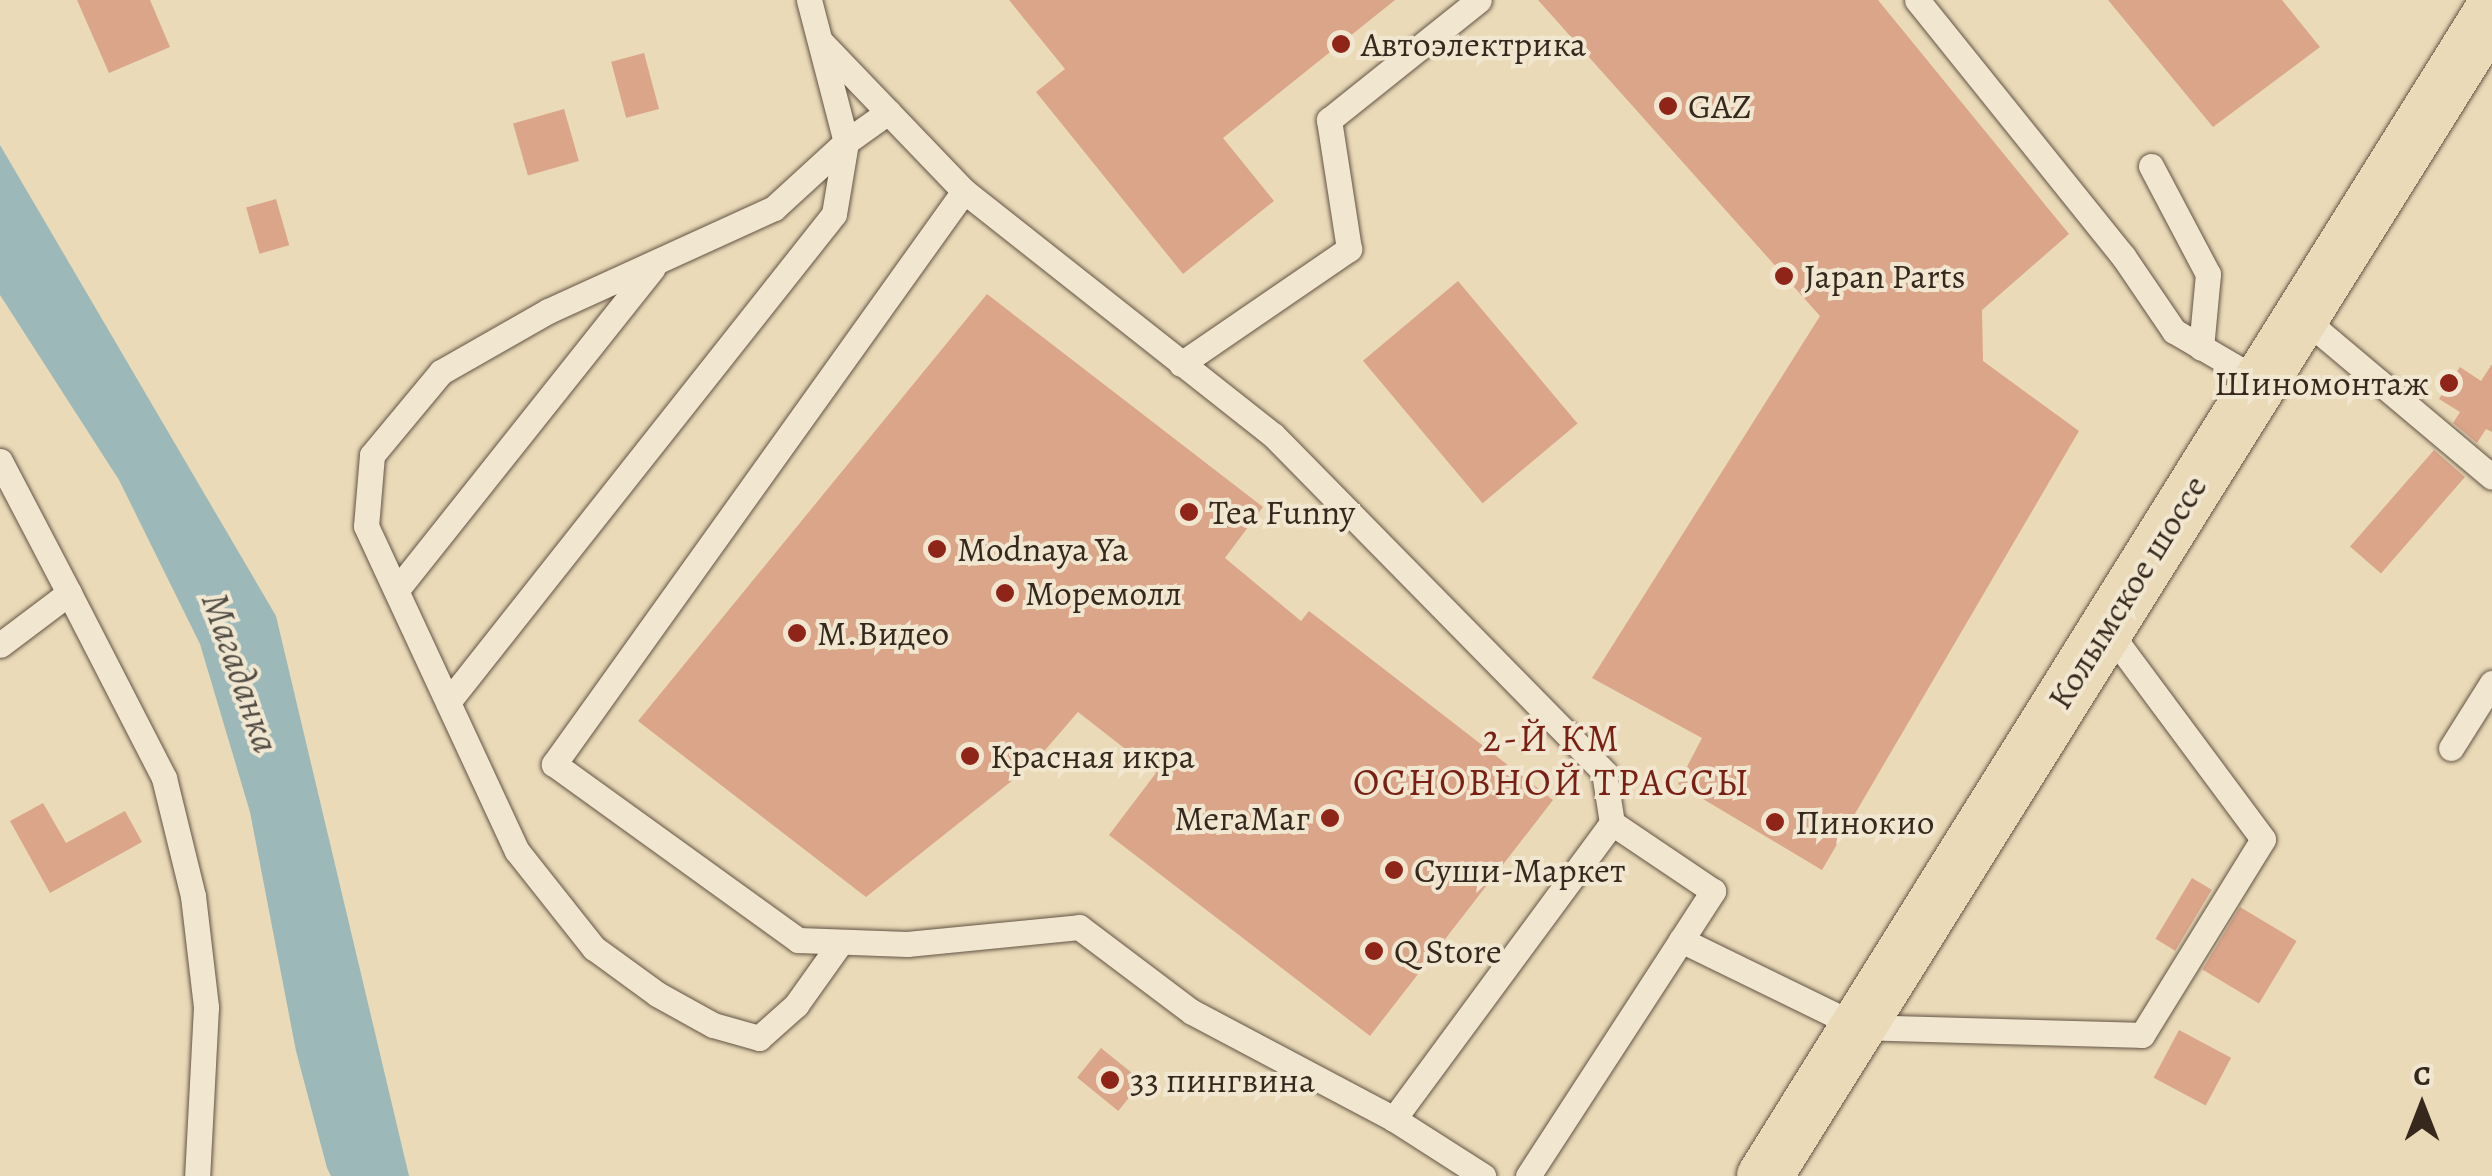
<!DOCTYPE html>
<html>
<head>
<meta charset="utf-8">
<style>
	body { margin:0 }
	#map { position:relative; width:2492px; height:1176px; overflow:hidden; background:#eadab8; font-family:Alegreya,serif }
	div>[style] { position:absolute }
	.water>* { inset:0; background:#9cb8b9 }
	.building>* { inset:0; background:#dba58a; transform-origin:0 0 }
	.roads { filter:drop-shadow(0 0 2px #635444) drop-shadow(0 0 2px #635444) }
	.service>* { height:25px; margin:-12.5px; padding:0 12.5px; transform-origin:12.5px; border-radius:12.5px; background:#f1e7d1 }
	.primary>* { height:55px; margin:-27.5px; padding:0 27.5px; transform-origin:27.5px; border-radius:27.5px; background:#eadab8 }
	.dots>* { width:28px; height:28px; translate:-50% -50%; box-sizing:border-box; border:5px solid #f1e7d1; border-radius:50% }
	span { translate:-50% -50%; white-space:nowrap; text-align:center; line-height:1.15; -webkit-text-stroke:8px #f1e7d1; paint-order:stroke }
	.poi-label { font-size:35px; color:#36281d }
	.left { translate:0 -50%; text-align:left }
	.right { translate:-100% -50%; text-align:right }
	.street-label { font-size:35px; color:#36281d }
	.water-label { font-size:38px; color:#504c44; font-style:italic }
	.neighbourhood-label { font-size:38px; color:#7a1f14; letter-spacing:2.5px }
	.north { position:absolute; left:2372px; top:1056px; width:100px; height:100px; -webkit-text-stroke:8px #f1e7d1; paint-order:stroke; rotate:0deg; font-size:28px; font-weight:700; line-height:40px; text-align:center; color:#36281d }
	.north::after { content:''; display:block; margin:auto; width:35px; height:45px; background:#36281d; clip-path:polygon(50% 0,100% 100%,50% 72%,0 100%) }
</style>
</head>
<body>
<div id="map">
	<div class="water">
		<i style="clip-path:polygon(0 145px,276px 616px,409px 1176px,331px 1176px,327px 1168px,296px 1051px,250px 812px,200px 644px,119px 480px,0 295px)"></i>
	</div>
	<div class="building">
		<i style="clip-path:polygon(77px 0,150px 0,170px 47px,109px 73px)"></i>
		<i style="clip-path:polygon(1009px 0,1395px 0,1223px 138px,1274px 201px,1183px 274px,1036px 92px,1065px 69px)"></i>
		<i style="clip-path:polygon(1538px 0,1878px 0,2069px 234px,1982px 310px,1983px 361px,2079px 431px,1822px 870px,1678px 784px,1702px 738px,1592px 678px,1820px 316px)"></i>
		<i style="clip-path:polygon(2108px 0,2282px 0,2320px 47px,2213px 127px)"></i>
		<i style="left:644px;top:53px;width:58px;height:34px;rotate:75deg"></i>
		<i style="left:564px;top:109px;width:54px;height:53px;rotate:74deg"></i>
		<i style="left:276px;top:199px;width:48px;height:31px;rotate:74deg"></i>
		<i style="left:1458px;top:281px;width:186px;height:124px;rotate:50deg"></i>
		<i style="clip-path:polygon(987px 294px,1263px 507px,1225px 558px,1301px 621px,1309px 611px,1553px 800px,1370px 1036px,1109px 835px,1156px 773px,1078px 712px,1033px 764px,866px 897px,638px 721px)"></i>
		<i style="clip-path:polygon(2492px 364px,2492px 432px,2486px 429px,2477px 443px,2453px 423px,2460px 412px,2439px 399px,2460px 367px,2481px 381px)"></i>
		<i style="left:2434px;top:450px;width:41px;height:128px;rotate:41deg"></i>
		<i style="clip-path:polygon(43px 803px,66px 843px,125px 811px,142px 842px,50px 893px,10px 821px)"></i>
		<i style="left:2192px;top:878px;width:23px;height:71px;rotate:31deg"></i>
		<i style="left:2240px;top:907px;width:66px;height:73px;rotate:31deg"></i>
		<i style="left:2179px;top:1030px;width:59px;height:54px;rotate:28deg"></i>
		<i style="left:1101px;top:1048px;width:53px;height:38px;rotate:39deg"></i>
	</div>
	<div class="roads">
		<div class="service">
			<i style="left:809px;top:0;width:147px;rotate:75.4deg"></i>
			<i style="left:846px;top:142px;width:98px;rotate:137.5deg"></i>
			<i style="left:774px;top:208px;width:248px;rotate:155.5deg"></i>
			<i style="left:548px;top:311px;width:123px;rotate:150.3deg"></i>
			<i style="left:441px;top:372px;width:108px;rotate:129.7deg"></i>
			<i style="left:372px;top:455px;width:71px;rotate:94.8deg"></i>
			<i style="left:366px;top:526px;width:358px;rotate:65.1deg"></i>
			<i style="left:517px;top:851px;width:124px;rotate:51.6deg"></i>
			<i style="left:594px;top:948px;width:78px;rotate:36.1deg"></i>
			<i style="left:657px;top:994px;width:64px;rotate:29deg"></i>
			<i style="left:713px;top:1025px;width:48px;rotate:15.8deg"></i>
			<i style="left:759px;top:1038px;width:50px;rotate:-41.7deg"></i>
			<i style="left:796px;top:1005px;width:77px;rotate:-54.5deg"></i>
			<i style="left:1917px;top:0;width:329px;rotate:51.2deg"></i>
			<i style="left:2123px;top:256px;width:91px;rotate:55.8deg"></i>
			<i style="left:2174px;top:331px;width:97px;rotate:30.3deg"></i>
			<i style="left:821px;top:42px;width:207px;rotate:46.2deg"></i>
			<i style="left:964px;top:191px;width:394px;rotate:38.3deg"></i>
			<i style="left:1273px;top:435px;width:472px;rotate:45.5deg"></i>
			<i style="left:1604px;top:772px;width:52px;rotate:81.1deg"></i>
			<i style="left:1612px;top:823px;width:368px;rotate:126.4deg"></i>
			<i style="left:1394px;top:1119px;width:106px;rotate:32.6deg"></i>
			<i style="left:2151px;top:166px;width:122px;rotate:62.2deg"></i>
			<i style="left:2208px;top:274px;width:74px;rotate:95.4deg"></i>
			<i style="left:964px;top:191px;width:705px;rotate:125.58deg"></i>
			<i style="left:554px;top:764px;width:301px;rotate:35.8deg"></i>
			<i style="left:798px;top:940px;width:109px;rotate:2.1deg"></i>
			<i style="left:907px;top:944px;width:173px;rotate:-5.6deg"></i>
			<i style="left:1079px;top:927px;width:141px;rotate:37deg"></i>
			<i style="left:1192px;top:1012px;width:229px;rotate:27.9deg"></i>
			<i style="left:2302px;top:317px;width:248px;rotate:40.1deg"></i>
			<i style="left:1181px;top:364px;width:204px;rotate:-34.4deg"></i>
			<i style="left:1349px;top:249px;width:131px;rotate:-98.8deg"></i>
			<i style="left:1329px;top:120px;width:192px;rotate:-38.7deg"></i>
			<i style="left:0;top:461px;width:149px;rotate:62.4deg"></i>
			<i style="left:69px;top:593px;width:86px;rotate:143deg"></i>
			<i style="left:399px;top:587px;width:408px;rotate:-51.5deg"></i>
			<i style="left:69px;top:593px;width:208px;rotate:62.8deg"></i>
			<i style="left:164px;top:778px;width:122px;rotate:76.2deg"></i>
			<i style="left:193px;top:896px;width:112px;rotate:83.3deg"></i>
			<i style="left:206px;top:1007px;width:169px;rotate:93deg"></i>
			<i style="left:448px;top:702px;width:622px;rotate:-51.66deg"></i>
			<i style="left:834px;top:214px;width:73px;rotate:-80.5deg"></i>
			<i style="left:846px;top:142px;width:52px;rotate:-35.5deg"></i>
			<i style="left:2451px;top:748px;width:77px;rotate:-57.8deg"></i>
			<i style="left:1681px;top:940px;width:198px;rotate:26deg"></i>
			<i style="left:1859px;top:1027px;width:283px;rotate:1.6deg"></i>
			<i style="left:2142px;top:1035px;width:230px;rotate:-58.3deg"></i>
			<i style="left:2263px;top:839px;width:265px;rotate:-126.6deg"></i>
			<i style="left:1528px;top:1176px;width:340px;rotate:-57deg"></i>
			<i style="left:1713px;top:891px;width:122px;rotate:-146deg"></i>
		</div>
		<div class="primary">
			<i style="left:1764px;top:1176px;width:1375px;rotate:-58.02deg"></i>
		</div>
	</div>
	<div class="dots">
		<i style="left:1341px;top:44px;background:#8f2418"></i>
		<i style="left:1668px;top:106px;background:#8f2418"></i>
		<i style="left:1784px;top:276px;background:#8f2418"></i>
		<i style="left:2449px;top:383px;background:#8f2418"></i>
		<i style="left:1189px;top:512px;background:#8f2418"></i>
		<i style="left:937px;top:549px;background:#8f2418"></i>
		<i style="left:1005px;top:593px;background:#8f2418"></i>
		<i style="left:797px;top:633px;background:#8f2418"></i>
		<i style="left:970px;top:756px;background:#8f2418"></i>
		<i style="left:1330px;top:818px;background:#8f2418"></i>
		<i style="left:1775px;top:822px;background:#8f2418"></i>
		<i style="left:1394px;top:870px;background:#8f2418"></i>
		<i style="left:1374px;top:951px;background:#8f2418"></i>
		<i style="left:1110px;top:1080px;background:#8f2418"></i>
	</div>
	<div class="poi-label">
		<span class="left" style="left:1361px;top:44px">Автоэлектрика</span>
		<span class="left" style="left:1688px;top:106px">GAZ</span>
		<span class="left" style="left:1804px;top:276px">Japan Parts</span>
		<span class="right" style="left:2429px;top:383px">Шиномонтаж</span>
		<span class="left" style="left:1209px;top:512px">Tea Funny</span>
		<span class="left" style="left:957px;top:549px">Modnaya Ya</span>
		<span class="left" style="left:1025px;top:593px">Моремолл</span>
		<span class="left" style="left:817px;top:633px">М.Видео</span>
		<span class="left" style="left:990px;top:756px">Красная икра</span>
		<span class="right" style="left:1310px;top:818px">МегаМаг</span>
		<span class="left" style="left:1795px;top:822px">Пинокио</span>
		<span class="left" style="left:1414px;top:870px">Суши-Маркет</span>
		<span class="left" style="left:1394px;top:951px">Q Store</span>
		<span class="left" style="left:1130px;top:1080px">33 пингвина</span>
	</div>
	<div class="street-label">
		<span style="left:2127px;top:592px;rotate:-58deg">Колымское шоссе</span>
	</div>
	<div class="water-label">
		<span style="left:240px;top:673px;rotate:71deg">Магаданка</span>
	</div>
	<div class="neighbourhood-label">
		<span style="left:1552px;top:761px">2-Й КМ<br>ОСНОВНОЙ ТРАССЫ</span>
	</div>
	<div class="north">С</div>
</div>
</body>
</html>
